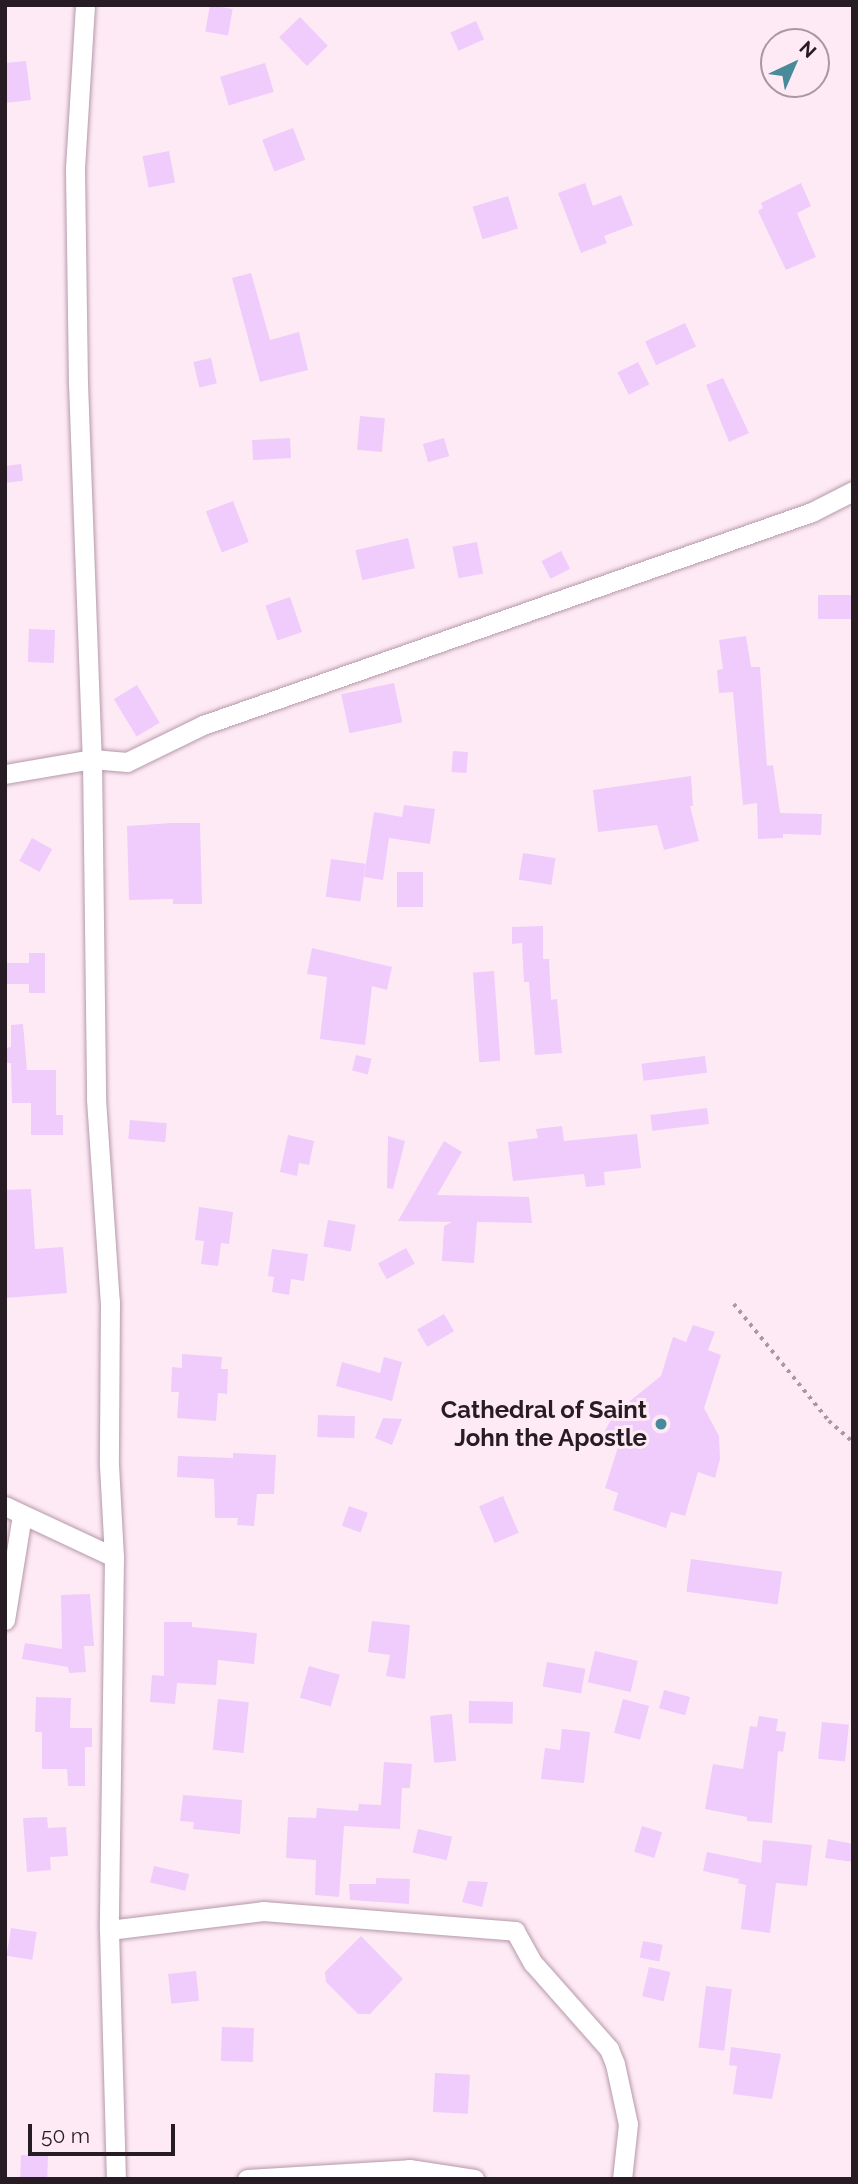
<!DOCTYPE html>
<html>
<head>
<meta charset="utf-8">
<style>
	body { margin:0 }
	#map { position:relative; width:858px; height:2184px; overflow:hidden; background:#feeaf5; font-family:Raleway,sans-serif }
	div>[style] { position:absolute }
	.building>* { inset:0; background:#efccfb; transform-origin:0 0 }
	.path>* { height:3.5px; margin-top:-1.75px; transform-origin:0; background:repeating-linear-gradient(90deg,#a898a1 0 3.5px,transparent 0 8.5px) }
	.roads { filter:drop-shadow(0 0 2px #b699aa) drop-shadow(0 0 2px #b699aa) }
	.minor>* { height:19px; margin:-9.5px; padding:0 9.5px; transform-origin:9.5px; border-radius:9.5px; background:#fff }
	.dots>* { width:19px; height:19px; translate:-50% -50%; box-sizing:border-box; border:4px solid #feeaf5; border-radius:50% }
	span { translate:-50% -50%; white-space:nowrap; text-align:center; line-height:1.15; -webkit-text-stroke:6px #feeaf5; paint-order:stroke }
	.poi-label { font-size:24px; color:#271c23; font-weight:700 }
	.right { translate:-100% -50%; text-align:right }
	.frame { position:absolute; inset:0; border:7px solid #271c23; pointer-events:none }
	.north { position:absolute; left:760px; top:28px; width:70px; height:70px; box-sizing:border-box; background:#feeaf5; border:2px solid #a898a1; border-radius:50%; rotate:44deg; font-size:19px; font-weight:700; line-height:28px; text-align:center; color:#271c23 }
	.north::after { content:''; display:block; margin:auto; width:24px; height:32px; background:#478a9a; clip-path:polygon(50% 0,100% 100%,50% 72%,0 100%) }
	.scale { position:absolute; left:28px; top:2124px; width:147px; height:32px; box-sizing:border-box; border:4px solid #271c23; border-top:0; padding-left:9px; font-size:21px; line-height:24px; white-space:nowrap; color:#271c23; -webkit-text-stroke:5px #feeaf5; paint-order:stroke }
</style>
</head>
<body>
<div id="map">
	<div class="building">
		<i style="left:210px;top:5px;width:23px;height:27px;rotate:10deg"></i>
		<i style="left:300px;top:17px;width:40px;height:29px;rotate:46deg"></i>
		<i style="left:476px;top:21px;width:20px;height:28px;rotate:66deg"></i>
		<i style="clip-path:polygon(26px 61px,31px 100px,5px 103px,5px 63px)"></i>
		<i style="left:265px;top:63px;width:30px;height:47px;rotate:73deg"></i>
		<i style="left:293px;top:128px;width:34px;height:33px;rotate:69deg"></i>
		<i style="left:169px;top:151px;width:32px;height:27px;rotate:79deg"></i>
		<i style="clip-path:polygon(585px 183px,593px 206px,621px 195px,633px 225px,604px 236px,607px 243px,581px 253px,558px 193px)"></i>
		<i style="clip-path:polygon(801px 183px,811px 206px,797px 213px,816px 257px,786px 270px,758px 211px,763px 208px,761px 203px)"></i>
		<i style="left:508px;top:196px;width:34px;height:37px;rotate:73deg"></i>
		<i style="clip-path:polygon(251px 273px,270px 340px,299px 332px,308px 370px,260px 382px,232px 278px)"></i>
		<i style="left:685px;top:323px;width:26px;height:44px;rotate:65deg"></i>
		<i style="left:211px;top:358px;width:26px;height:18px;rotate:77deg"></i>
		<i style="left:638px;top:362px;width:25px;height:23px;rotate:63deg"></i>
		<i style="clip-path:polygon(723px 378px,749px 433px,729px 442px,706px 385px)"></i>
		<i style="left:360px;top:416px;width:25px;height:34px;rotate:5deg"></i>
		<i style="left:290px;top:438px;width:20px;height:38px;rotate:87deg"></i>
		<i style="left:444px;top:438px;width:19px;height:22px;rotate:74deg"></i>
		<i style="left:21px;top:464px;width:17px;height:16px;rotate:83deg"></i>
		<i style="left:233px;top:501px;width:44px;height:29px;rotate:69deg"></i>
		<i style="left:408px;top:538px;width:31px;height:54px;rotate:77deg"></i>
		<i style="left:477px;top:542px;width:32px;height:25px;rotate:79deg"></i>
		<i style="left:561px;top:551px;width:20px;height:22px;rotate:63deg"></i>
		<i style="left:853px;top:595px;width:24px;height:35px;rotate:90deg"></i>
		<i style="left:290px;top:597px;width:37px;height:26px;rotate:71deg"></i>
		<i style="left:29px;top:629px;width:26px;height:33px;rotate:2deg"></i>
		<i style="clip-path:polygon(746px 636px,751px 667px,760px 667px,767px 766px,773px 765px,780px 813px,822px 814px,821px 835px,783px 834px,783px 838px,758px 839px,757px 803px,743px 805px,733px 692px,719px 693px,717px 670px,723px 669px,719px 640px)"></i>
		<i style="left:394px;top:683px;width:40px;height:54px;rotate:78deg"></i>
		<i style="left:137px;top:685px;width:44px;height:27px;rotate:59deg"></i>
		<i style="left:453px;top:751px;width:15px;height:21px;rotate:4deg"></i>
		<i style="clip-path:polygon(691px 776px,693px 806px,690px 806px,699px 841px,664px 850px,657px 825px,598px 832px,593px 790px)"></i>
		<i style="clip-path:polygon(404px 805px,435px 809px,430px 844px,389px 838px,383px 880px,364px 877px,374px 812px,402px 817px)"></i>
		<i style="clip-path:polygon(172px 823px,200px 823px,202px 904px,173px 904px,173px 899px,129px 900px,127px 826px)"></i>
		<i style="left:32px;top:838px;width:23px;height:26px;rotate:29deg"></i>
		<i style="left:523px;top:853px;width:33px;height:27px;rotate:9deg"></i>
		<i style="left:331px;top:859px;width:35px;height:38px;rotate:8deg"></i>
		<i style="left:397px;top:872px;width:26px;height:35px"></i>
		<i style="clip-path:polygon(543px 926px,543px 959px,549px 959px,551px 1000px,557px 999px,562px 1053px,535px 1055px,529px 982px,524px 982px,522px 943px,512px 944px,512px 927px)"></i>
		<i style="clip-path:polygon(312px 948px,392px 967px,387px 990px,372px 986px,365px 1045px,320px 1039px,327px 977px,307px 974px)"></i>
		<i style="clip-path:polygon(29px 953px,45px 953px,45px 993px,29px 993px,29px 984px,5px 984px,5px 963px,29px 963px)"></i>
		<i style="left:494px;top:971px;width:90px;height:21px;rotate:86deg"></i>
		<i style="clip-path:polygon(23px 1024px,27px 1070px,56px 1070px,56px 1115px,63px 1115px,63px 1135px,31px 1135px,31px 1103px,12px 1103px,11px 1063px,5px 1063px,5px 1048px,11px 1047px,11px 1025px)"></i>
		<i style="left:356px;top:1055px;width:16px;height:16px;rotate:14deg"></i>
		<i style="left:705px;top:1056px;width:17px;height:64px;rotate:83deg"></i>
		<i style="left:707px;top:1108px;width:16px;height:57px;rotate:83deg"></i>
		<i style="left:130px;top:1120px;width:37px;height:19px;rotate:5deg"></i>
		<i style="clip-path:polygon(562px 1126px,564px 1141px,637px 1134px,641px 1168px,604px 1172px,605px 1185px,586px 1187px,584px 1174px,513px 1181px,508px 1142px,538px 1138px,536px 1129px)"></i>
		<i style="clip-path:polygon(288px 1135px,314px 1141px,309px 1165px,299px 1163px,297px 1176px,280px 1172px)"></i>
		<i style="clip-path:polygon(388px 1136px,405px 1141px,393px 1189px,387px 1188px)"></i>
		<i style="clip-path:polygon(444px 1141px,462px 1152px,437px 1195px,529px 1197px,532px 1223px,477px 1222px,474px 1263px,442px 1261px,444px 1226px,452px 1222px,398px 1221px)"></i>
		<i style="clip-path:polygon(31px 1189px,35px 1249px,63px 1247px,67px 1293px,5px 1298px,5px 1190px)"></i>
		<i style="clip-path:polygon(199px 1207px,233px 1212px,229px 1244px,221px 1243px,218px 1266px,201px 1264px,204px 1241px,195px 1240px)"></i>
		<i style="left:328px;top:1220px;width:28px;height:27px;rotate:10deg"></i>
		<i style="left:406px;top:1248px;width:18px;height:32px;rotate:61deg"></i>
		<i style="clip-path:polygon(272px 1249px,308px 1254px,304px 1281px,291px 1279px,289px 1295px,272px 1292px,274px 1277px,268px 1276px)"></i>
		<i style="left:444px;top:1314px;width:20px;height:31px;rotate:60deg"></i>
		<i style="clip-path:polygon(693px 1325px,715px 1332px,708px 1350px,721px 1355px,704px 1408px,719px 1436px,720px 1459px,715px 1478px,698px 1472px,685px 1516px,671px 1512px,666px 1528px,613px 1510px,618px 1493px,605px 1488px,620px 1441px,603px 1434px,615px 1413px,661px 1376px,673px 1337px,686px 1342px)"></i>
		<i style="clip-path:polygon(182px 1354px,222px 1357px,221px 1369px,228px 1369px,227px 1394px,218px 1393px,216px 1421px,177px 1418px,179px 1392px,171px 1392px,172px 1367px,182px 1368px)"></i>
		<i style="clip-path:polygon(384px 1357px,402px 1362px,392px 1401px,336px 1386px,342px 1362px,380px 1373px)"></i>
		<i style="left:318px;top:1415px;width:37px;height:22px;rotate:2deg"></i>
		<i style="clip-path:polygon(383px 1418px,402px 1419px,392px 1445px,375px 1438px)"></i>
		<i style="clip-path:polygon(233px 1453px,276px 1455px,274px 1494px,257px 1494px,254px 1526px,237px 1525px,238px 1518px,215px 1518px,214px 1479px,177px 1477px,178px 1456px,233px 1458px)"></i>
		<i style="left:503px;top:1496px;width:40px;height:26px;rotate:67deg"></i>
		<i style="left:349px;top:1506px;width:20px;height:21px;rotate:20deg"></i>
		<i style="left:691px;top:1559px;width:92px;height:33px;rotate:8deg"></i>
		<i style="clip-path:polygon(90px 1594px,94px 1646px,84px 1646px,86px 1672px,69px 1673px,68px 1667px,22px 1659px,25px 1643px,62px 1649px,61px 1595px)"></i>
		<i style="clip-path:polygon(372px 1621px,410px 1625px,405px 1679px,386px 1676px,390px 1655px,368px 1652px)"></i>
		<i style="clip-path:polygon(164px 1622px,192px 1622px,192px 1627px,257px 1633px,254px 1664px,218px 1660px,216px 1685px,177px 1683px,175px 1704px,150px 1702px,152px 1675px,164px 1676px)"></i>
		<i style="left:595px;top:1651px;width:44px;height:32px;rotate:13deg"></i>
		<i style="left:547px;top:1662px;width:39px;height:25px;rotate:10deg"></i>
		<i style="left:309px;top:1666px;width:32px;height:33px;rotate:16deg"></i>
		<i style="left:664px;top:1690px;width:27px;height:19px;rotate:15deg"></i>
		<i style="clip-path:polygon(36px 1697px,71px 1698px,70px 1728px,92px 1728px,92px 1747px,85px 1747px,85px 1786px,68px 1786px,67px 1769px,42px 1769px,42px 1732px,35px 1732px)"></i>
		<i style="left:218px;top:1699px;width:31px;height:51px;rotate:6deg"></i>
		<i style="left:623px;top:1699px;width:27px;height:35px;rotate:15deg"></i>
		<i style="left:469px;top:1701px;width:44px;height:22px;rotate:1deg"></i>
		<i style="left:452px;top:1714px;width:47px;height:22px;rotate:85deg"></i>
		<i style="clip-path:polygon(759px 1716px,778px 1719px,776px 1731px,786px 1732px,783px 1752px,778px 1751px,772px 1823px,747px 1821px,747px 1817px,705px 1809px,713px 1764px,743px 1769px,750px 1726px,757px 1727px)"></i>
		<i style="left:822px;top:1722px;width:27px;height:37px;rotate:6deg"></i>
		<i style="clip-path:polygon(562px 1729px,590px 1732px,584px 1783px,541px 1779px,545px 1748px,560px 1750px)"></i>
		<i style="clip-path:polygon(384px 1762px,412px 1764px,410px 1788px,402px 1788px,400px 1829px,344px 1826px,339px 1897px,315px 1895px,316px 1860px,286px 1858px,288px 1817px,316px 1818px,317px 1808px,358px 1811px,359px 1804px,381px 1805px)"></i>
		<i style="clip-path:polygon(183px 1795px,242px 1800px,240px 1834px,193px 1829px,194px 1822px,180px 1821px)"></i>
		<i style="clip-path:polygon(47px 1817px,48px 1828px,66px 1827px,68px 1856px,50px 1857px,51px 1870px,27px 1872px,23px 1818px)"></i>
		<i style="left:642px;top:1826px;width:21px;height:27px;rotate:17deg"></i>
		<i style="left:418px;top:1829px;width:35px;height:24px;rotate:13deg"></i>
		<i style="clip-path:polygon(828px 1839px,853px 1844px,853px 1862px,825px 1858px)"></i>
		<i style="clip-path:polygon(763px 1840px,812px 1845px,807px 1886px,776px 1883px,770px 1933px,741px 1929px,746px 1885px,738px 1883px,739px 1879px,703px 1871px,707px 1852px,761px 1863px)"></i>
		<i style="left:154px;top:1866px;width:36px;height:17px;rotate:13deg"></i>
		<i style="clip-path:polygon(376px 1878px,410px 1879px,409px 1904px,350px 1900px,349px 1884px,376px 1884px)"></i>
		<i style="clip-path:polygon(468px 1881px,488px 1882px,482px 1907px,462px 1902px)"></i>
		<i style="left:11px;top:1928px;width:26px;height:28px;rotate:9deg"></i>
		<i style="clip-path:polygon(361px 1936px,403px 1979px,370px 2014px,358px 2014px,326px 1982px,325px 1972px)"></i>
		<i style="left:643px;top:1941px;width:20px;height:17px;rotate:11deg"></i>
		<i style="left:649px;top:1967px;width:22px;height:30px;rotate:13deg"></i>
		<i style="left:196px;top:1971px;width:30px;height:28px;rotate:84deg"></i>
		<i style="left:706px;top:1986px;width:26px;height:62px;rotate:7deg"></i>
		<i style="left:222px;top:2027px;width:32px;height:34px;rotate:2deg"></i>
		<i style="clip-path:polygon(731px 2047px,781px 2054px,772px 2099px,733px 2094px,737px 2066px,729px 2065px)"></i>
		<i style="left:435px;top:2073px;width:35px;height:39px;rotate:3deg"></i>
		<i style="left:21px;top:2155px;width:27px;height:24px;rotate:2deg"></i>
	</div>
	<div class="path">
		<i style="left:734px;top:1304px;width:151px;rotate:50.9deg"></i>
		<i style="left:829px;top:1421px;width:32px;rotate:41deg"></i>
	</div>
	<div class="roads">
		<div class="minor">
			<i style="left:85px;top:5px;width:165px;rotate:93.5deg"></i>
			<i style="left:75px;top:170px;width:213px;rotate:89.2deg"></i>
			<i style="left:78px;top:383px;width:376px;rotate:87.9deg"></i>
			<i style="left:92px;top:759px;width:340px;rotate:89.3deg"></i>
			<i style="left:96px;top:1099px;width:203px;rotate:86.1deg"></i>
			<i style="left:110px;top:1302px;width:163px;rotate:90.4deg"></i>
			<i style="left:109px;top:1465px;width:92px;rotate:86.9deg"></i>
			<i style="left:114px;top:1557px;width:373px;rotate:90.8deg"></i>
			<i style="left:109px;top:1930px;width:249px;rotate:88.4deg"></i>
			<i style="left:5px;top:774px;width:88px;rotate:-9.8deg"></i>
			<i style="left:92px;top:759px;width:35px;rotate:5deg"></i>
			<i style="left:127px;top:762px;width:85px;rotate:-26deg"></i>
			<i style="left:203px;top:725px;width:645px;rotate:-19.28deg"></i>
			<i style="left:812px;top:512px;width:46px;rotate:-27.1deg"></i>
			<i style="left:5px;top:1506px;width:120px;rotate:25.1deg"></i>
			<i style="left:5px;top:1620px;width:106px;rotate:-80.8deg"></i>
			<i style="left:109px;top:1930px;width:155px;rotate:-7deg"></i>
			<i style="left:263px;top:1911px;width:253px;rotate:4.5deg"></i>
			<i style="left:515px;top:1931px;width:37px;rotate:61deg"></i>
			<i style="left:533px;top:1963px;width:115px;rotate:48.5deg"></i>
			<i style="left:609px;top:2049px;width:16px;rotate:68deg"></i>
			<i style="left:615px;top:2064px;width:61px;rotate:77.8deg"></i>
			<i style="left:628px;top:2124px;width:55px;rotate:96.2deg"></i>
			<i style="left:247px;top:2179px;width:162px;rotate:-3.5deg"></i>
			<i style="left:409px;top:2169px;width:66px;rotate:8.7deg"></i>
		</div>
	</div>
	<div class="dots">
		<i style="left:661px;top:1424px;background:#478a9a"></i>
	</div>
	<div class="poi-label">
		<span class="right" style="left:647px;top:1424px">Cathedral of Saint<br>John the Apostle</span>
	</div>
	<div class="frame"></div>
	<div class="north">N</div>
	<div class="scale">50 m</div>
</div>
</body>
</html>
